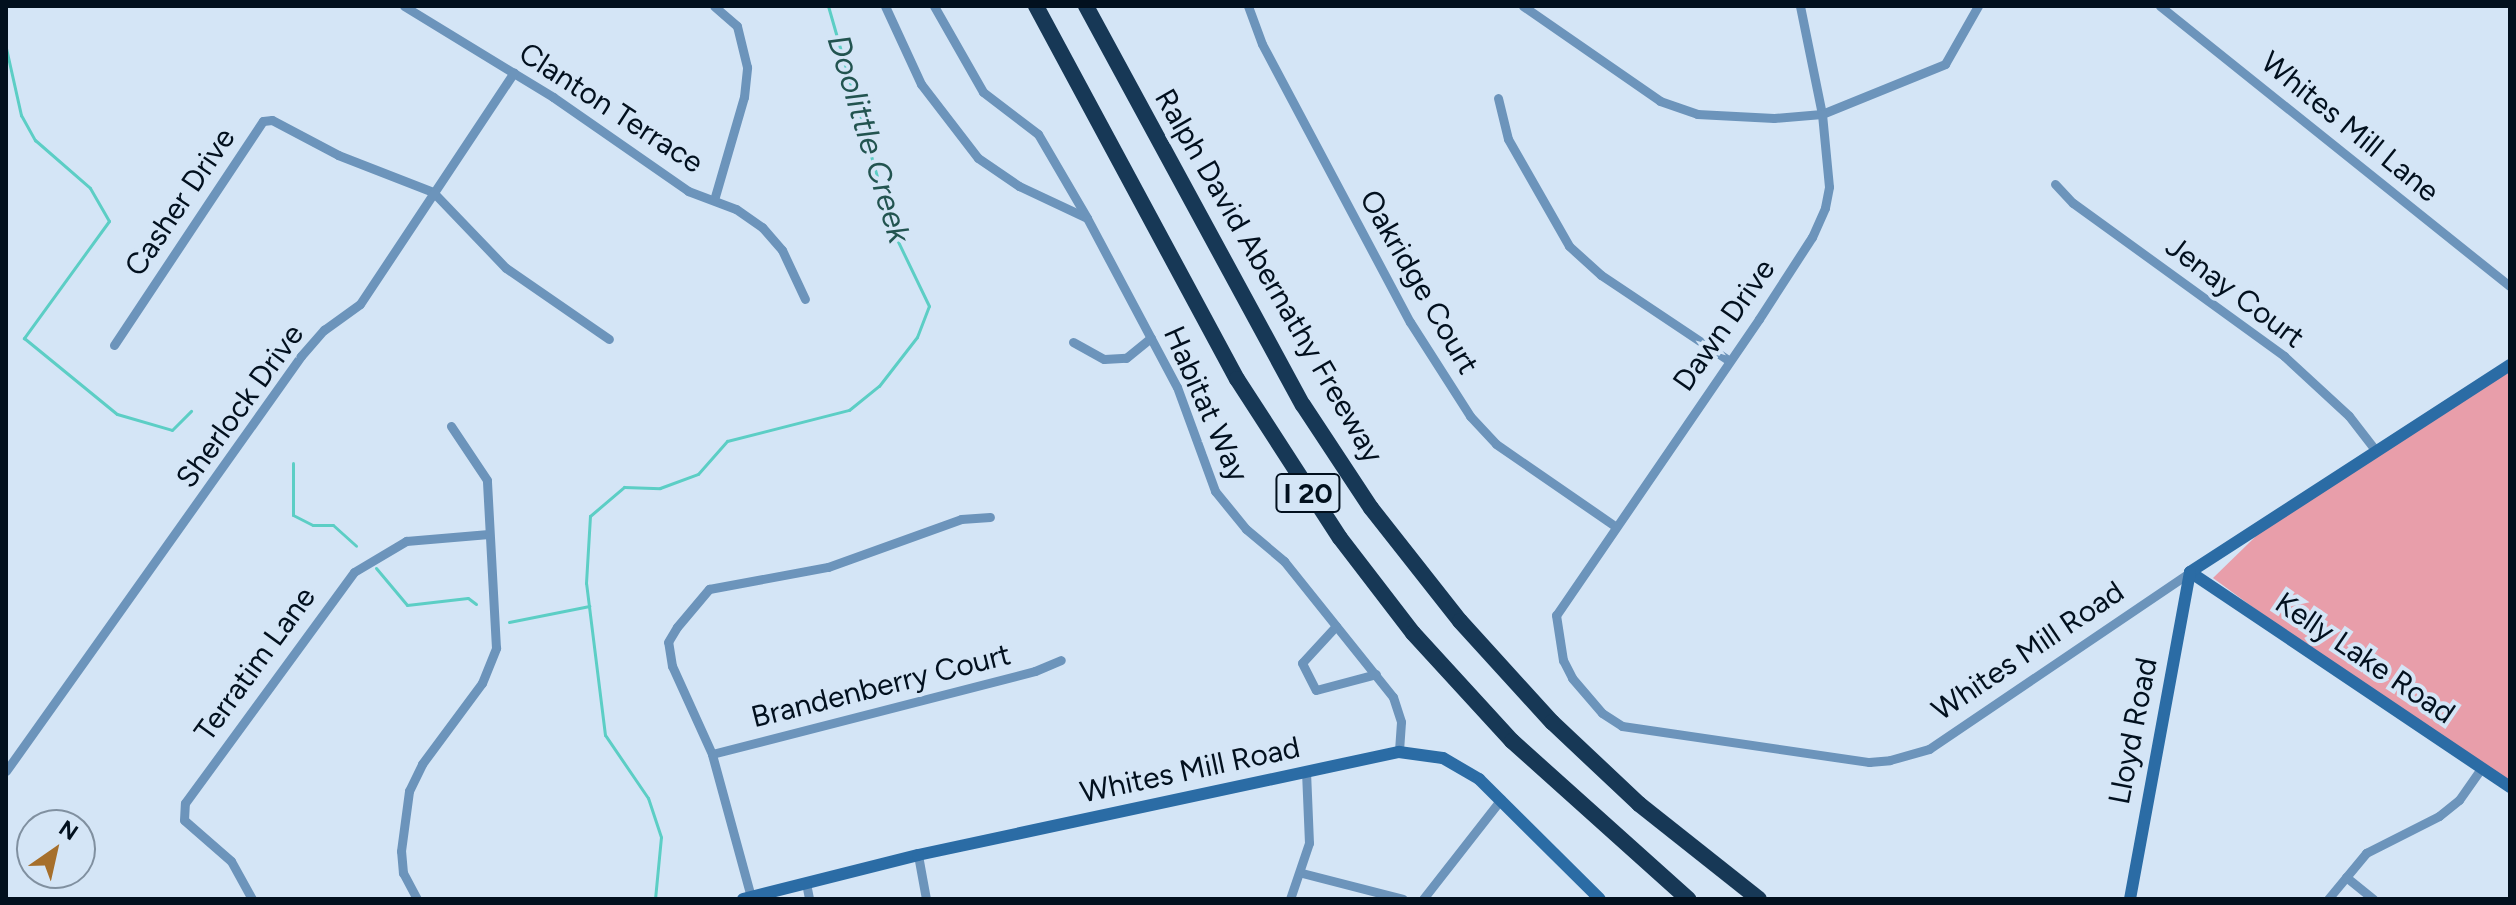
<!DOCTYPE html>
<html>
<head>
<meta charset="utf-8">
<style>
	body { margin:0 }
	#map { position:relative; width:2516px; height:905px; overflow:hidden; background:#d4e5f6; font-family:Figtree,sans-serif }
	div>[style] { position:absolute }
	.green>* { inset:0; background:#e89eaa }
	.stream>* { height:3px; margin:-1.5px; padding:0 1.5px; transform-origin:1.5px; border-radius:1.5px; background:#5ccec5 }
	.street>* { height:9px; margin:-4.5px; padding:0 4.5px; transform-origin:4.5px; border-radius:4.5px; background:#6c94bb }
	.secondary>* { height:12px; margin:-6px; padding:0 6px; transform-origin:6px; border-radius:6px; background:#2b6ca5 }
	.highway>* { height:16px; margin:-8px; padding:0 8px; transform-origin:8px; border-radius:8px; background:#173856 }
	span { translate:-50% -50%; white-space:nowrap; text-align:center; line-height:1.15; -webkit-text-stroke:8px #d4e5f6; paint-order:stroke }
	.shield-label span { padding:2px 6px; background:#d4e5f6; border:2px solid; border-radius:6px; -webkit-text-stroke-width:0 }
	.shield-label { font-size:28px; color:#02101e; font-weight:700 }
	.street-label { font-size:30px; color:#02101e }
	.water-label { font-size:32px; color:#225450; font-style:italic }
	.frame { position:absolute; inset:0; border:8px solid #02101e; pointer-events:none }
	.north { position:absolute; left:16px; top:809px; width:80px; height:80px; box-sizing:border-box; background:#d4e5f6; border:2px solid #8090a0; border-radius:50%; rotate:34deg; font-size:22px; font-weight:700; line-height:32px; text-align:center; color:#02101e }
	.north::after { content:''; display:block; margin:auto; width:28px; height:36px; background:#a66f2b; clip-path:polygon(50% 0,100% 100%,50% 72%,0 100%) }
</style>
</head>
<body>
<div id="map">
	<div class="green">
		<i style="clip-path:polygon(2510px 360px,2510px 781px,2443px 747px,2213px 578px,2288px 505px)"></i>
	</div>
	<div class="stream">
		<i style="left:6px;top:48px;width:69px;rotate:77.4deg"></i>
		<i style="left:21px;top:115px;width:29px;rotate:61deg"></i>
		<i style="left:35px;top:140px;width:73px;rotate:41.1deg"></i>
		<i style="left:90px;top:188px;width:38px;rotate:60deg"></i>
		<i style="left:109px;top:221px;width:145px;rotate:126deg"></i>
		<i style="left:24px;top:338px;width:120px;rotate:39.3deg"></i>
		<i style="left:117px;top:414px;width:57px;rotate:16.2deg"></i>
		<i style="left:172px;top:430px;width:27px;rotate:-45deg"></i>
		<i style="left:293px;top:463px;width:52px;rotate:90deg"></i>
		<i style="left:293px;top:515px;width:22px;rotate:27deg"></i>
		<i style="left:313px;top:525px;width:20px"></i>
		<i style="left:333px;top:525px;width:31px;rotate:42deg"></i>
		<i style="left:376px;top:568px;width:48px;rotate:50deg"></i>
		<i style="left:407px;top:605px;width:61px;rotate:-6.5deg"></i>
		<i style="left:468px;top:598px;width:10px;rotate:37deg"></i>
		<i style="left:509px;top:622px;width:82px;rotate:-11.3deg"></i>
		<i style="left:655px;top:899px;width:62px;rotate:-84.5deg"></i>
		<i style="left:661px;top:837px;width:41px;rotate:-108.4deg"></i>
		<i style="left:648px;top:798px;width:76px;rotate:-124.3deg"></i>
		<i style="left:605px;top:735px;width:153px;rotate:-97.1deg"></i>
		<i style="left:586px;top:583px;width:67px;rotate:-86.6deg"></i>
		<i style="left:590px;top:516px;width:45px;rotate:-40.5deg"></i>
		<i style="left:624px;top:487px;width:36px;rotate:2deg"></i>
		<i style="left:660px;top:488px;width:40px;rotate:-20.2deg"></i>
		<i style="left:698px;top:474px;width:44px;rotate:-48.7deg"></i>
		<i style="left:727px;top:441px;width:126px;rotate:-14.3deg"></i>
		<i style="left:849px;top:410px;width:38px;rotate:-39deg"></i>
		<i style="left:879px;top:386px;width:62px;rotate:-52.2deg"></i>
		<i style="left:917px;top:337px;width:33px;rotate:-69deg"></i>
		<i style="left:929px;top:306px;width:85px;rotate:-115.7deg"></i>
		<i style="left:892px;top:229px;width:232px;rotate:-106deg"></i>
	</div>
	<div class="street">
		<i style="left:404px;top:6px;width:175px;rotate:31.4deg"></i>
		<i style="left:553px;top:97px;width:165px;rotate:34.8deg"></i>
		<i style="left:688px;top:191px;width:51px;rotate:20.6deg"></i>
		<i style="left:736px;top:209px;width:32px;rotate:35deg"></i>
		<i style="left:762px;top:227px;width:30px;rotate:49deg"></i>
		<i style="left:782px;top:250px;width:54px;rotate:64.9deg"></i>
		<i style="left:885px;top:6px;width:86px;rotate:65.2deg"></i>
		<i style="left:921px;top:84px;width:93px;rotate:52.4deg"></i>
		<i style="left:978px;top:158px;width:50px;rotate:34.3deg"></i>
		<i style="left:1019px;top:186px;width:75px;rotate:25.2deg"></i>
		<i style="left:934px;top:6px;width:99px;rotate:60.3deg"></i>
		<i style="left:983px;top:92px;width:69px;rotate:37.4deg"></i>
		<i style="left:1038px;top:134px;width:97px;rotate:59.7deg"></i>
		<i style="left:1087px;top:218px;width:191px;rotate:62deg"></i>
		<i style="left:1177px;top:387px;width:111px;rotate:69.9deg"></i>
		<i style="left:1215px;top:491px;width:49px;rotate:50.8deg"></i>
		<i style="left:1246px;top:529px;width:50px;rotate:40.1deg"></i>
		<i style="left:1284px;top:561px;width:174px;rotate:51.3deg"></i>
		<i style="left:1393px;top:697px;width:26px;rotate:72deg"></i>
		<i style="left:1401px;top:722px;width:30px;rotate:94deg"></i>
		<i style="left:1248px;top:6px;width:40px;rotate:69.8deg"></i>
		<i style="left:1262px;top:44px;width:315px;rotate:62deg"></i>
		<i style="left:1410px;top:322px;width:112px;rotate:57.4deg"></i>
		<i style="left:1470px;top:416px;width:38px;rotate:47deg"></i>
		<i style="left:1496px;top:444px;width:145px;rotate:34.6deg"></i>
		<i style="left:1523px;top:6px;width:167px;rotate:34.7deg"></i>
		<i style="left:1660px;top:101px;width:39px;rotate:19deg"></i>
		<i style="left:1697px;top:114px;width:77px;rotate:3deg"></i>
		<i style="left:1774px;top:118px;width:48px;rotate:-4.8deg"></i>
		<i style="left:1822px;top:114px;width:133px;rotate:-22.1deg"></i>
		<i style="left:1945px;top:64px;width:67px;rotate:-60.4deg"></i>
		<i style="left:1800px;top:6px;width:110px;rotate:78.5deg"></i>
		<i style="left:1822px;top:114px;width:73px;rotate:84.5deg"></i>
		<i style="left:1829px;top:187px;width:21px;rotate:101deg"></i>
		<i style="left:1825px;top:208px;width:32px;rotate:114deg"></i>
		<i style="left:1812px;top:237px;width:98px;rotate:122.9deg"></i>
		<i style="left:1759px;top:319px;width:359px;rotate:124.4deg"></i>
		<i style="left:1556px;top:615px;width:46px;rotate:81.2deg"></i>
		<i style="left:1563px;top:660px;width:20px;rotate:63deg"></i>
		<i style="left:1572px;top:678px;width:46px;rotate:49.4deg"></i>
		<i style="left:1602px;top:713px;width:24px;rotate:33deg"></i>
		<i style="left:1622px;top:726px;width:250px;rotate:8.3deg"></i>
		<i style="left:1869px;top:762px;width:21px;rotate:-5deg"></i>
		<i style="left:1890px;top:760px;width:41px;rotate:-15.8deg"></i>
		<i style="left:1929px;top:749px;width:315px;rotate:-34.1deg"></i>
		<i style="left:2160px;top:6px;width:448px;rotate:38.7deg"></i>
		<i style="left:1498px;top:98px;width:42px;rotate:76.3deg"></i>
		<i style="left:1508px;top:139px;width:123px;rotate:60.3deg"></i>
		<i style="left:1569px;top:246px;width:43px;rotate:42.2deg"></i>
		<i style="left:1601px;top:275px;width:153px;rotate:33.8deg"></i>
		<i style="left:2055px;top:184px;width:26px;rotate:47deg"></i>
		<i style="left:2073px;top:203px;width:261px;rotate:35.9deg"></i>
		<i style="left:2284px;top:356px;width:88px;rotate:42.7deg"></i>
		<i style="left:2349px;top:416px;width:44px;rotate:52.4deg"></i>
		<i style="left:714px;top:200px;width:107px;rotate:-73.8deg"></i>
		<i style="left:744px;top:97px;width:30px;rotate:-84deg"></i>
		<i style="left:747px;top:67px;width:42px;rotate:-103.7deg"></i>
		<i style="left:737px;top:26px;width:30px;rotate:-139deg"></i>
		<i style="left:1073px;top:342px;width:35px;rotate:29deg"></i>
		<i style="left:1104px;top:359px;width:22px;rotate:-3deg"></i>
		<i style="left:1126px;top:358px;width:32px;rotate:-39deg"></i>
		<i style="left:114px;top:345px;width:269px;rotate:-56.4deg"></i>
		<i style="left:263px;top:121px;width:9px;rotate:-6deg"></i>
		<i style="left:272px;top:120px;width:75px;rotate:27.9deg"></i>
		<i style="left:338px;top:155px;width:102px;rotate:21.3deg"></i>
		<i style="left:433px;top:192px;width:105px;rotate:46.2deg"></i>
		<i style="left:506px;top:268px;width:125px;rotate:34.6deg"></i>
		<i style="left:1336px;top:626px;width:50px;rotate:132.6deg"></i>
		<i style="left:1302px;top:663px;width:30px;rotate:63deg"></i>
		<i style="left:1316px;top:690px;width:62px;rotate:-14.9deg"></i>
		<i style="left:712px;top:754px;width:333px;rotate:-14.4deg"></i>
		<i style="left:1035px;top:671px;width:28px;rotate:-23deg"></i>
		<i style="left:6px;top:771px;width:509px;rotate:-54.59deg"></i>
		<i style="left:301px;top:356px;width:35px;rotate:-49deg"></i>
		<i style="left:324px;top:330px;width:44px;rotate:-35.8deg"></i>
		<i style="left:360px;top:304px;width:278px;rotate:-56.4deg"></i>
		<i style="left:918px;top:855px;width:45px;rotate:79.7deg"></i>
		<i style="left:1302px;top:873px;width:104px;rotate:14.4deg"></i>
		<i style="left:2346px;top:877px;width:35px;rotate:39deg"></i>
		<i style="left:806px;top:883px;width:16px;rotate:79deg"></i>
		<i style="left:751px;top:897px;width:148px;rotate:-105.3deg"></i>
		<i style="left:712px;top:754px;width:97px;rotate:-114.4deg"></i>
		<i style="left:672px;top:666px;width:24px;rotate:-99deg"></i>
		<i style="left:668px;top:642px;width:17px;rotate:-59deg"></i>
		<i style="left:677px;top:627px;width:50px;rotate:-49.9deg"></i>
		<i style="left:709px;top:589px;width:121px;rotate:-10.5deg"></i>
		<i style="left:828px;top:567px;width:141px;rotate:-19.8deg"></i>
		<i style="left:961px;top:519px;width:29px;rotate:-4deg"></i>
		<i style="left:252px;top:899px;width:43px;rotate:-118.9deg"></i>
		<i style="left:231px;top:861px;width:62px;rotate:-138.9deg"></i>
		<i style="left:184px;top:820px;width:17px;rotate:-87deg"></i>
		<i style="left:185px;top:803px;width:286px;rotate:-53.8deg"></i>
		<i style="left:354px;top:572px;width:61px;rotate:-30.8deg"></i>
		<i style="left:406px;top:541px;width:83px;rotate:-4.8deg"></i>
		<i style="left:417px;top:899px;width:30px;rotate:-118deg"></i>
		<i style="left:403px;top:873px;width:22px;rotate:-95deg"></i>
		<i style="left:401px;top:851px;width:61px;rotate:-82.4deg"></i>
		<i style="left:409px;top:791px;width:30px;rotate:-64deg"></i>
		<i style="left:422px;top:764px;width:101px;rotate:-53.5deg"></i>
		<i style="left:482px;top:683px;width:38px;rotate:-68deg"></i>
		<i style="left:496px;top:648px;width:168px;rotate:-93.1deg"></i>
		<i style="left:487px;top:480px;width:65px;rotate:-123.7deg"></i>
		<i style="left:1290px;top:899px;width:59px;rotate:-71.3deg"></i>
		<i style="left:1309px;top:843px;width:72px;rotate:-92.4deg"></i>
		<i style="left:1423px;top:899px;width:127px;rotate:-52deg"></i>
		<i style="left:2328px;top:899px;width:60px;rotate:-50.4deg"></i>
		<i style="left:2366px;top:853px;width:82px;rotate:-26.9deg"></i>
		<i style="left:2439px;top:816px;width:26px;rotate:-39deg"></i>
		<i style="left:2459px;top:800px;width:39px;rotate:-55deg"></i>
	</div>
	<div class="secondary">
		<i style="left:2190px;top:572px;width:386px;rotate:33.9deg"></i>
		<i style="left:2190px;top:572px;width:381px;rotate:-32.9deg"></i>
		<i style="left:743px;top:899px;width:180px;rotate:-14.1deg"></i>
		<i style="left:918px;top:855px;width:492px;rotate:-12.1deg"></i>
		<i style="left:1399px;top:752px;width:44px;rotate:7.8deg"></i>
		<i style="left:1443px;top:758px;width:42px;rotate:30.3deg"></i>
		<i style="left:1479px;top:779px;width:170px;rotate:44.8deg"></i>
		<i style="left:2130px;top:899px;width:332px;rotate:-79.6deg"></i>
	</div>
	<div class="highway">
		<i style="left:1036px;top:6px;width:424px;rotate:61.7deg"></i>
		<i style="left:1237px;top:379px;width:189px;rotate:57.1deg"></i>
		<i style="left:1340px;top:538px;width:120px;rotate:52.5deg"></i>
		<i style="left:1413px;top:633px;width:147px;rotate:47.5deg"></i>
		<i style="left:1512px;top:741px;width:237px;rotate:41.9deg"></i>
		<i style="left:1086px;top:6px;width:454px;rotate:61.5deg"></i>
		<i style="left:1303px;top:405px;width:123px;rotate:56.6deg"></i>
		<i style="left:1371px;top:508px;width:144px;rotate:51.8deg"></i>
		<i style="left:1460px;top:621px;width:137px;rotate:47.7deg"></i>
		<i style="left:1552px;top:722px;width:120px;rotate:43.3deg"></i>
		<i style="left:1639px;top:804px;width:153px;rotate:38.4deg"></i>
	</div>
	<div class="shield-label">
		<span style="left:1308px;top:493px">I 20</span>
	</div>
	<div class="street-label">
		<span style="left:611px;top:108px;rotate:33deg">Clanton Terrace</span>
		<span style="left:2350px;top:127px;rotate:39deg">Whites Mill Lane</span>
		<span style="left:180px;top:202px;rotate:-56deg">Casher Drive</span>
		<span style="left:1269px;top:276px;rotate:60deg">Ralph David Abernathy Freeway</span>
		<span style="left:1419px;top:282px;rotate:60deg">Oakridge Court</span>
		<span style="left:2235px;top:292px;rotate:37deg">Jenay Court</span>
		<span style="left:1724px;top:325px;rotate:-55deg">Dawn Drive</span>
		<span style="left:1206px;top:404px;rotate:66deg">Habitat Way</span>
		<span style="left:240px;top:406px;rotate:-54deg">Sherlock Drive</span>
		<span style="left:2028px;top:651px;rotate:-34deg">Whites Mill Road</span>
		<span style="left:2365px;top:658px;rotate:34deg">Kelly Lake Road</span>
		<span style="left:255px;top:664px;rotate:-54deg">Terratim Lane</span>
		<span style="left:881px;top:686px;rotate:-14deg">Brandenberry Court</span>
		<span style="left:2133px;top:731px;rotate:-79deg">Lloyd Road</span>
		<span style="left:1190px;top:770px;rotate:-12deg">Whites Mill Road</span>
	</div>
	<div class="water-label">
		<span style="left:869px;top:139px;rotate:73deg">Doolittle Creek</span>
	</div>
	<div class="frame"></div>
	<div class="north">N</div>
</div>
</body>
</html>
